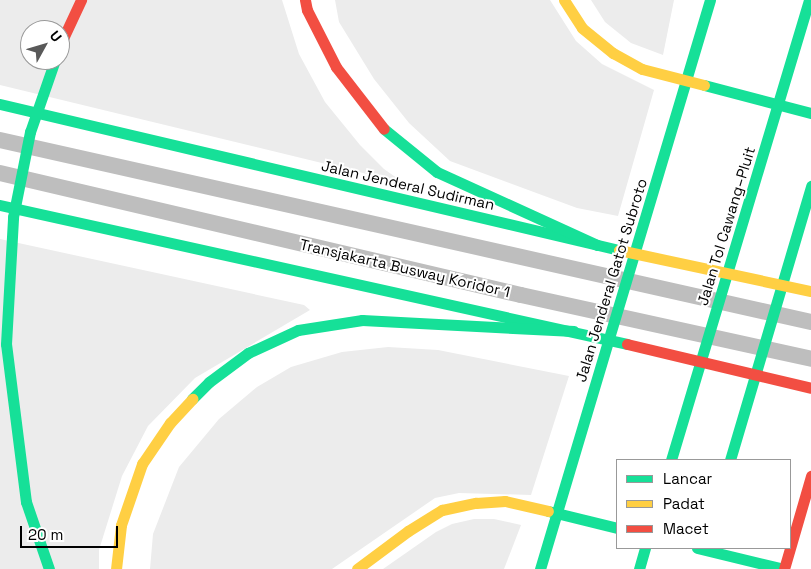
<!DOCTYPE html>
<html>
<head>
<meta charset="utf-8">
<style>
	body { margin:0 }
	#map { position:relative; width:811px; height:569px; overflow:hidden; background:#fff; font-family:"Space Grotesk",sans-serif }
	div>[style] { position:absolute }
	.green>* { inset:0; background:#ececec }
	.lane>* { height:16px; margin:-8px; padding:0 8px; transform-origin:8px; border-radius:8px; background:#bebebe }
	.fast>* { height:11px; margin:-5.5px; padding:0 5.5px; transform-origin:5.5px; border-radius:5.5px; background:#16e098 }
	.slow>* { height:11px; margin:-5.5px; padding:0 5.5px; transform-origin:5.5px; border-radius:5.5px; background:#ffcf43 }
	.jam>* { height:11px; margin:-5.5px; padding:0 5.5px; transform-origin:5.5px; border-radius:5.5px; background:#f24e42 }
	span { translate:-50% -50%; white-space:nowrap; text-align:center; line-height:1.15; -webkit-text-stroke:4px #fff; paint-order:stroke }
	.street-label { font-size:15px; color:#000 }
	.legend { position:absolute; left:616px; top:459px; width:175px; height:90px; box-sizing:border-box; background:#fff; border:1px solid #999; margin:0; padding:6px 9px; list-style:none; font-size:15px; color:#000 }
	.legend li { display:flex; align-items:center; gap:10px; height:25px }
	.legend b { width:25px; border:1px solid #999 }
	.north { position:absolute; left:20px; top:20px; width:50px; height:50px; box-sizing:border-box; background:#fff; border:1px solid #999; border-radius:50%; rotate:51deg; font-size:14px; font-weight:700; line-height:20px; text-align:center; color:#000 }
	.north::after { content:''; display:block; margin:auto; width:18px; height:22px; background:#595959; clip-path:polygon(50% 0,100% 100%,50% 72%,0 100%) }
	.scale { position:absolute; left:20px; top:526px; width:98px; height:22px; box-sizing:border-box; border:2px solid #000; border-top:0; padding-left:6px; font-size:15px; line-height:18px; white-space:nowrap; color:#000; -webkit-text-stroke:4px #fff; paint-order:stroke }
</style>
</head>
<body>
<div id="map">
	<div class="green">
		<i style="clip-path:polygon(evenodd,0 0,282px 0,299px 54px,325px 102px,360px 145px,384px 169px,404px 183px,0 85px,0 0,30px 30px,60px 30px,60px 60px,30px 60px,30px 30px)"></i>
		<i style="clip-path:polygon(335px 0,550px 0,576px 41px,602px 64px,654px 90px,618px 216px,577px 208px,450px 161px,409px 123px,374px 79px,339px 22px)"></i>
		<i style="clip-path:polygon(591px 0,674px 0,663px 55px,631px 43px,605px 22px)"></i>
		<i style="clip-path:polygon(0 239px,304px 305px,310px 310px,195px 378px,148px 426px,122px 476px,99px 550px,99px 569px,0 569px)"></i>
		<i style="clip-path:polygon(388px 347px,438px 350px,569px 376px,531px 495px,459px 493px,435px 498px,332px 569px,150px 569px,153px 534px,179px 467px,219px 419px,257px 387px,291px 367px,342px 352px)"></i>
		<i style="clip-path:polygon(474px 519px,494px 519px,521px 525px,504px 569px,383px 569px,436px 532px,452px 524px)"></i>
	</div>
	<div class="lane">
		<i style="left:0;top:140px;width:831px;rotate:12.65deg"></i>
		<i style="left:0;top:173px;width:535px;rotate:13.18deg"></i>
		<i style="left:521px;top:295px;width:297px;rotate:12.4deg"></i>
	</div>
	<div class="fast">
		<i style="left:704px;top:85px;width:111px;rotate:14.7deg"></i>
		<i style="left:0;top:104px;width:636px;rotate:13.27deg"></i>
		<i style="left:384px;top:129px;width:68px;rotate:39.1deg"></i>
		<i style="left:437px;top:172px;width:176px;rotate:24.5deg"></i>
		<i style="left:0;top:205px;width:642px;rotate:12.5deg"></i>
		<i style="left:192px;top:399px;width:24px;rotate:-45deg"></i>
		<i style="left:209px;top:382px;width:49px;rotate:-36.6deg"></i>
		<i style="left:248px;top:353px;width:55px;rotate:-24.7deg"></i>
		<i style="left:298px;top:330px;width:65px;rotate:-8.9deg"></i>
		<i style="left:362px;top:320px;width:212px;rotate:3deg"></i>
		<i style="left:671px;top:460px;width:480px;rotate:-73.3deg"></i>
		<i style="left:730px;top:460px;width:286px;rotate:-73.5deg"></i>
		<i style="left:548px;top:511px;width:71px;rotate:13.8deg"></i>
		<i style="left:697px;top:548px;width:89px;rotate:13.6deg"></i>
		<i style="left:49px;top:569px;width:71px;rotate:-108.9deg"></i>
		<i style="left:26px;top:502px;width:159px;rotate:-97.2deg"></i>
		<i style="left:6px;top:344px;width:127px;rotate:-86.8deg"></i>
		<i style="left:13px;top:217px;width:87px;rotate:-78.7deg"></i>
		<i style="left:30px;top:132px;width:76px;rotate:-70.9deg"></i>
		<i style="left:540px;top:569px;width:594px;rotate:-73.37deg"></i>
		<i style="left:639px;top:569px;width:22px;rotate:-74deg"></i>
	</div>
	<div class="slow">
		<i style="left:564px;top:0;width:33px;rotate:57deg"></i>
		<i style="left:582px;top:28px;width:40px;rotate:39deg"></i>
		<i style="left:613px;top:53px;width:33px;rotate:29deg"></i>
		<i style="left:642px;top:69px;width:64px;rotate:14.5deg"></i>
		<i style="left:619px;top:250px;width:196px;rotate:12.1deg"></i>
		<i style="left:116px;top:569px;width:44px;rotate:-83.5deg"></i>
		<i style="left:121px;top:525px;width:65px;rotate:-71deg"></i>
		<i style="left:142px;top:464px;width:50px;rotate:-55.7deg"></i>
		<i style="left:170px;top:423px;width:33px;rotate:-47deg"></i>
		<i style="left:357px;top:569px;width:64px;rotate:-36.7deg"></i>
		<i style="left:408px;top:531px;width:40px;rotate:-32deg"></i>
		<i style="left:442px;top:510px;width:35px;rotate:-12deg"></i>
		<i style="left:476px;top:503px;width:29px;rotate:-4deg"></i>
		<i style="left:505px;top:501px;width:44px;rotate:13.1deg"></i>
	</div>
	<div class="jam">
		<i style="left:305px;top:0;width:10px;rotate:79deg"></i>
		<i style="left:307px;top:10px;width:64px;rotate:63deg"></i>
		<i style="left:336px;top:67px;width:78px;rotate:52.3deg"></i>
		<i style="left:60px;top:45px;width:50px;rotate:-65deg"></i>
		<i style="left:627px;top:344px;width:189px;rotate:13.4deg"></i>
		<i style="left:784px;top:569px;width:97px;rotate:-73.8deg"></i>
	</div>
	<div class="street-label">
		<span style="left:408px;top:185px;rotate:13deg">Jalan Jenderal Sudirman</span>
		<span style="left:726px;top:226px;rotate:-73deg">Jalan Tol Cawang–Pluit</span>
		<span style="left:405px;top:268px;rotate:13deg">Transjakarta Busway Koridor 1</span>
		<span style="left:611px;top:280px;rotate:-73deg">Jalan Jenderal Gatot Subroto</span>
	</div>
	<ul class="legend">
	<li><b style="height:6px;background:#16e098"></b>Lancar</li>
	<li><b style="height:6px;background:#ffcf43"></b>Padat</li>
	<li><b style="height:6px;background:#f24e42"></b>Macet</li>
	</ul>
	<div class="north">U</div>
	<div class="scale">20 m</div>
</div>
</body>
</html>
